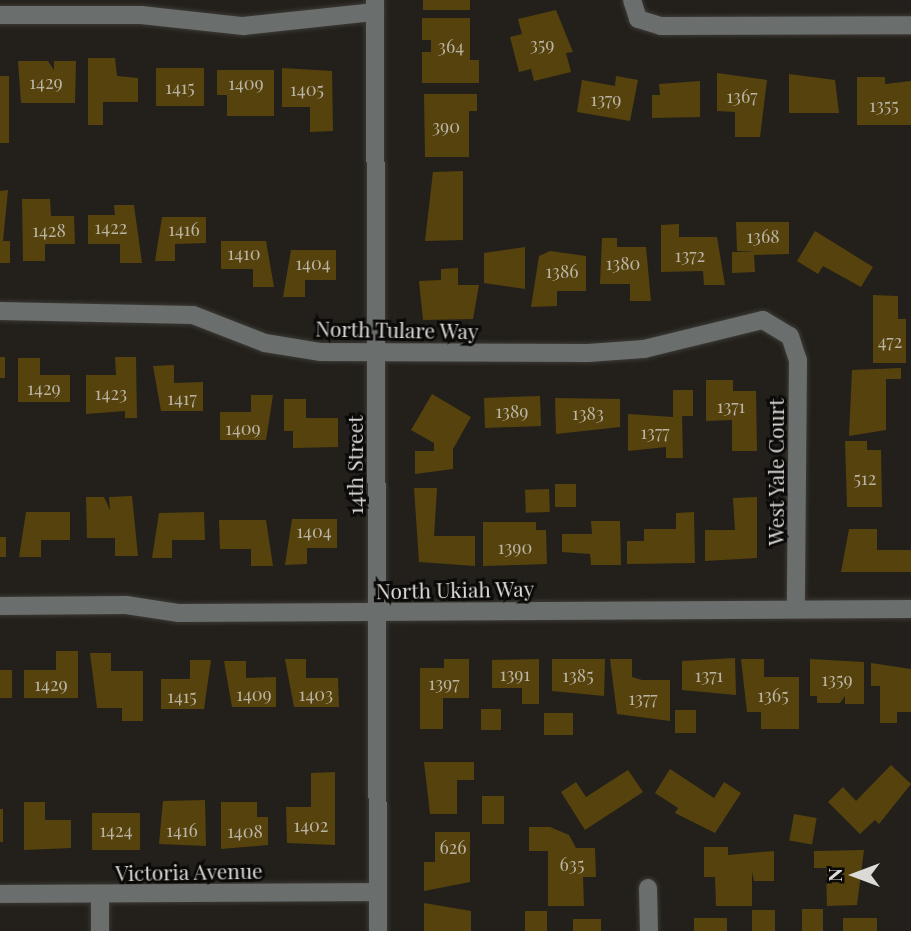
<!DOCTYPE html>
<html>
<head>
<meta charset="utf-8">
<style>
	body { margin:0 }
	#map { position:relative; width:911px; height:931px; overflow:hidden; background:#23201b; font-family:"Playfair Display",serif }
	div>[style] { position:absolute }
	.building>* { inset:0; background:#56420d; transform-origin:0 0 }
	.roads { filter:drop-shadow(0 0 2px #3d3a35) drop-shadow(0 0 2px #3d3a35) }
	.minor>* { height:18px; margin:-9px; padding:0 9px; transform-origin:9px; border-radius:9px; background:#6a6e6d }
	span { translate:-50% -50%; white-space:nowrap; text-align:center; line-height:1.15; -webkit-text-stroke:6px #0b0a08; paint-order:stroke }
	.number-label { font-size:18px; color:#bab4a4 }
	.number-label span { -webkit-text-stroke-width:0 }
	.street-label { font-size:21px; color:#dbdad6 }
	.north { position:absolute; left:820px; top:840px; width:70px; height:70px; -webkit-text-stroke:5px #0b0a08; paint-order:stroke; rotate:270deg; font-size:19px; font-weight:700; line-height:28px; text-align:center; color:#dbdad6 }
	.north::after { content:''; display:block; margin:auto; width:24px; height:32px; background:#dbdad6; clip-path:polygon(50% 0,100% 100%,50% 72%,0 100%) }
</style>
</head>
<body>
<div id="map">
	<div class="building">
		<i style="left:423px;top:0;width:47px;height:10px"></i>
		<i style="clip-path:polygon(556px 10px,573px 52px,566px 53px,571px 72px,534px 81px,531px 69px,519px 72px,510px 37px,522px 34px,518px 19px)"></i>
		<i style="clip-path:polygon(422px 18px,470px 18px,470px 60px,479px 60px,479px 83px,422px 83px,422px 52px,431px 52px,431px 40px,422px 40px)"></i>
		<i style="clip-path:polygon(88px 58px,115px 58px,117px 76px,138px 78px,138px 102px,103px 102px,103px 125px,88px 125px)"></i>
		<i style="clip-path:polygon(18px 61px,48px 61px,54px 70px,54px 61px,76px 61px,75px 103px,21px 103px)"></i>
		<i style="left:156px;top:68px;width:48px;height:38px"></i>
		<i style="clip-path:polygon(282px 68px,332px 71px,333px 131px,310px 132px,310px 107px,282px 107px)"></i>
		<i style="clip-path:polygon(217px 70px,274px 70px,274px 116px,227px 116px,227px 95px,217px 95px)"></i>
		<i style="clip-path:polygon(717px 73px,767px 80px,760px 137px,735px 137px,735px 112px,717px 111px)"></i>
		<i style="clip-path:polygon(789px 74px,835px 80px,839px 113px,789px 113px)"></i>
		<i style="left:0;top:76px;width:9px;height:67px"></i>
		<i style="clip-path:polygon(616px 76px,638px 80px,630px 121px,577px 112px,582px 80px,615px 86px)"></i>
		<i style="clip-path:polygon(857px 77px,885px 77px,885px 84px,911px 81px,911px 125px,857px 125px)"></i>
		<i style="clip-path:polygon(700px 81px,700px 117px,652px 118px,652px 95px,660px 95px,659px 84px)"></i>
		<i style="clip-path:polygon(424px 94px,477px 94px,477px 111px,469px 111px,469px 157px,425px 157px)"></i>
		<i style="clip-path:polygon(463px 171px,463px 240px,425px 241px,433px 172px)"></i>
		<i style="clip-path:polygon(8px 190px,3px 241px,10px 241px,10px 263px,0 263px,0 191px)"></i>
		<i style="clip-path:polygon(22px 199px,50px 199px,51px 216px,74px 216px,75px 244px,45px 244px,45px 261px,23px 261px)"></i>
		<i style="clip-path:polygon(114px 205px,134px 205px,142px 263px,120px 263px,120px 244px,88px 244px,88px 215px,115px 215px)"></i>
		<i style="clip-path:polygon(162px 217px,206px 217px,206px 243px,175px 244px,175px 261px,155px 261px)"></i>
		<i style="clip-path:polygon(736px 222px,789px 222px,789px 254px,754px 255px,755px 272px,732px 273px,732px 252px,755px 252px,737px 251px)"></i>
		<i style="clip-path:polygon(679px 224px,679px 237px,717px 237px,725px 285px,704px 285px,703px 271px,661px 272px,661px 225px)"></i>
		<i style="clip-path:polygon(815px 231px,873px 267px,861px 287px,823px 266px,818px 274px,797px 261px)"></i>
		<i style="clip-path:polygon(602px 238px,617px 238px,617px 247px,646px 247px,651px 301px,630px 301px,630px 284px,600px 284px)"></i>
		<i style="clip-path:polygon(221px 241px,266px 241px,274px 287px,253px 287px,253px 269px,221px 269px)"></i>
		<i style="clip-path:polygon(525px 247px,525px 289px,484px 283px,484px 253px)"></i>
		<i style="clip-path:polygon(291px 250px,336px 250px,336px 280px,305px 280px,305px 297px,283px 297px)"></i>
		<i style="clip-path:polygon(550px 251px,586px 256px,586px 291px,557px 291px,557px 306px,531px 307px,539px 256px)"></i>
		<i style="clip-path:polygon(458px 268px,458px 285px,479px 285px,473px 319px,423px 320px,419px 281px,441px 280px,441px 269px)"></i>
		<i style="clip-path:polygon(873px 295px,898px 296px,898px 319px,906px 319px,906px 363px,873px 363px)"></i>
		<i style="left:0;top:357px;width:5px;height:21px"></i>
		<i style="clip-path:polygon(115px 357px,136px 357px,137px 418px,125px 418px,125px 411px,86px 414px,86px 375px,116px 375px)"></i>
		<i style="clip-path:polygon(18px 358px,40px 358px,40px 375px,70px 375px,70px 402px,18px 402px)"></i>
		<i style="clip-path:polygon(174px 365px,174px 383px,203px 382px,203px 411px,161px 411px,153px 366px)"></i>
		<i style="clip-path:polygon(901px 368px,901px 379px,886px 379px,886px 430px,849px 436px,852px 370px)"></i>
		<i style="clip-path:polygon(706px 380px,733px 380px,733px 391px,756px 391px,757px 451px,732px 451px,732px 420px,706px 421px)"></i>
		<i style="clip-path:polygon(673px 390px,693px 390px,693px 416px,682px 416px,683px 458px,666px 458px,666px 447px,628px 451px,628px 414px,673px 417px)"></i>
		<i style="clip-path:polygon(432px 394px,471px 417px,453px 449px,453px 469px,415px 474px,415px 451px,434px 451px,434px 443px,411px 430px)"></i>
		<i style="clip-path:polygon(251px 395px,273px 395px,266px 440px,220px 440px,220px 412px,251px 412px)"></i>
		<i style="left:540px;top:396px;width:30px;height:56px;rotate:88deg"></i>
		<i style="clip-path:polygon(555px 398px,620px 399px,620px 427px,556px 434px)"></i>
		<i style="clip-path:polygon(284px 399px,306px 399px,306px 418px,338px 418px,338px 447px,293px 448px,293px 431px,284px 431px)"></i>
		<i style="clip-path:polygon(845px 441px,867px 441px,867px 450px,881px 450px,882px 507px,847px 507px)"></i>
		<i style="left:555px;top:484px;width:21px;height:23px"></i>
		<i style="clip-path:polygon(414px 488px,437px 488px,434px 536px,475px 536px,475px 566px,419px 562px)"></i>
		<i style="left:549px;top:489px;width:23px;height:24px;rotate:88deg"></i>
		<i style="clip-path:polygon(132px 496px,138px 556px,115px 556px,115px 538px,87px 538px,86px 497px,104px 497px,110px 510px,109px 497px)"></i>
		<i style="clip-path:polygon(757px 497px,757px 558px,705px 561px,705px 530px,735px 530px,733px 498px)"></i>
		<i style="clip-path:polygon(26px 512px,70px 512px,70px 540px,41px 540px,41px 557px,19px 557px)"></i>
		<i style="clip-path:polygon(204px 512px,205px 540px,172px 540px,172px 558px,152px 558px,159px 513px)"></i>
		<i style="clip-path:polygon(694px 512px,695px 563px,627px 564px,627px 541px,644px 541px,644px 529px,676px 529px,676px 513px)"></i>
		<i style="clip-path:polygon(292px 519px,337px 519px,337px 548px,307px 548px,307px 564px,285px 565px)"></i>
		<i style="clip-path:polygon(219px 520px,266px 520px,273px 566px,251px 566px,251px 549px,220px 549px)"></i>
		<i style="clip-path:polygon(591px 521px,620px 521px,621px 565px,591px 565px,590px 554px,562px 552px,562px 534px,592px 534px)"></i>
		<i style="clip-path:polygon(483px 522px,536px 522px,536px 530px,546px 530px,547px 564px,483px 566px)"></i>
		<i style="clip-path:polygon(849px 529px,877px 529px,877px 550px,911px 550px,911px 572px,841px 572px)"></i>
		<i style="left:0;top:537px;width:6px;height:20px"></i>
		<i style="clip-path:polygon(56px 651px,78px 651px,78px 698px,24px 698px,24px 670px,56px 670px)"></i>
		<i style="clip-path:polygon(90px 653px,111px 653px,111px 671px,143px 671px,143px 721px,122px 721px,122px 708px,97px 708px)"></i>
		<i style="clip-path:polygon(735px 658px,736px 695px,682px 690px,682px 661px)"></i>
		<i style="clip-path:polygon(285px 659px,306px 659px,306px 678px,338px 678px,339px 707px,294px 707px)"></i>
		<i style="clip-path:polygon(444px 659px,469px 659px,469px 698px,443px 698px,443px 729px,420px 729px,420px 668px,444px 668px)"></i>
		<i style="clip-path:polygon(539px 659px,539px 704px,522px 704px,522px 688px,492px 688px,492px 660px)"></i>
		<i style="clip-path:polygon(552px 659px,605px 659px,604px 696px,552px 691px)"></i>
		<i style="clip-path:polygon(610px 659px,632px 659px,632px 677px,642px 680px,670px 680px,670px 721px,617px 714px)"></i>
		<i style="clip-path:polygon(741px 659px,764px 659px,764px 677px,799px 677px,799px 729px,761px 729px,761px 712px,747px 712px)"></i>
		<i style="clip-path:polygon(810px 659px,864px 662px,864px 704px,845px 704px,845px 696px,840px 703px,817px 703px,817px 696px,810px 696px)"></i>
		<i style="clip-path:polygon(190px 660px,211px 660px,204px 709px,161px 709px,161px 679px,190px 679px)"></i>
		<i style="clip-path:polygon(224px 661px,246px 661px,246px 678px,276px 677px,276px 707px,232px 707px)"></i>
		<i style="clip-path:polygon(871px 663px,911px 669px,911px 712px,897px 712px,897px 723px,880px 723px,880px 686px,871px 686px)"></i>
		<i style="left:0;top:670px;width:12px;height:28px"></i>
		<i style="left:481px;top:709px;width:20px;height:21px"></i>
		<i style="left:675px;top:710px;width:21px;height:23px"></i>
		<i style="left:544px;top:713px;width:29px;height:22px"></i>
		<i style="clip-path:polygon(424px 762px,474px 762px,474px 780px,457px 780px,457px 814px,430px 814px)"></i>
		<i style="clip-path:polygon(891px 765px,911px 784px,879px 824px,875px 820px,860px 834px,828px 802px,843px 787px,856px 801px)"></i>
		<i style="clip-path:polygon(670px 769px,714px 798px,724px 782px,741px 793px,715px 833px,675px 813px,678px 808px,655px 793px)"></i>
		<i style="clip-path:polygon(628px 770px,643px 792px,585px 830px,561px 792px,576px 782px,586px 797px)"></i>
		<i style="clip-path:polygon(335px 772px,335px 845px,287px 843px,286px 807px,311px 807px,311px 773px)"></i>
		<i style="left:482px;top:796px;width:22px;height:28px"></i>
		<i style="clip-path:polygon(205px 800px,206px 846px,159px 844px,163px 801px)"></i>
		<i style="clip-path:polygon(24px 802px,45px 802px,45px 820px,71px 820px,71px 848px,24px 850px)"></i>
		<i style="clip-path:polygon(221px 802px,257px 802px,257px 817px,268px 817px,268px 845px,221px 849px)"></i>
		<i style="left:0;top:809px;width:3px;height:33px"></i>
		<i style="left:92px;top:813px;width:48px;height:37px"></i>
		<i style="left:794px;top:814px;width:23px;height:27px;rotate:10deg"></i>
		<i style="clip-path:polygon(529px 827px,550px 827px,569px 835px,576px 848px,595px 848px,596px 877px,583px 877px,584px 906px,548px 906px,548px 851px,529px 851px)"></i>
		<i style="clip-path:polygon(435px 832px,470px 832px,470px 882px,424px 891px,424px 862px,435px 862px)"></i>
		<i style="clip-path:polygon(704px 847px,728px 847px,728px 855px,774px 851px,774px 881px,754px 881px,752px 872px,752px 906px,716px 906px,715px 877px,704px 877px)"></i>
		<i style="clip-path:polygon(864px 850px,857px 905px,827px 906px,826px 868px,814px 868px,814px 851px)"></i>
		<i style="clip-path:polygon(424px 903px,471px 911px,471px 931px,424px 931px)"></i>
		<i style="left:802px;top:909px;width:21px;height:22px"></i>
		<i style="left:752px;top:910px;width:23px;height:21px"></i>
		<i style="left:525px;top:911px;width:22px;height:20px"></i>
		<i style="left:694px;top:918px;width:33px;height:13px"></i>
		<i style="left:843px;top:918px;width:34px;height:13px"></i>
		<i style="left:573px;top:919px;width:28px;height:12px"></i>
	</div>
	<div class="roads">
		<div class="minor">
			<i style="left:375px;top:0;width:931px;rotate:89.82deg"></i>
			<i style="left:632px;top:0;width:20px;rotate:72deg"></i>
			<i style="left:638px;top:19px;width:24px;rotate:17deg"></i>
			<i style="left:661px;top:26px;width:250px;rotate:-0.2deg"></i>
			<i style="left:0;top:15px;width:141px"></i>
			<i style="left:141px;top:15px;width:103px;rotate:6.2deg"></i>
			<i style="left:243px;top:26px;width:133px;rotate:-6.1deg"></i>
			<i style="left:0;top:311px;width:193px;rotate:1.2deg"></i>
			<i style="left:193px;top:315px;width:77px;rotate:21.3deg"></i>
			<i style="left:265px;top:343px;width:57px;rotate:9.1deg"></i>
			<i style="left:321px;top:352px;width:267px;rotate:0.2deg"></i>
			<i style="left:588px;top:353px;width:56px;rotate:-4.1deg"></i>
			<i style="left:644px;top:349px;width:122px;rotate:-13.7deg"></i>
			<i style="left:763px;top:320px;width:31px;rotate:31deg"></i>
			<i style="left:790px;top:336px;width:25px;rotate:72deg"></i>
			<i style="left:798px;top:360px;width:249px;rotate:90.5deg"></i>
			<i style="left:0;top:606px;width:126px;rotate:-0.5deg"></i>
			<i style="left:126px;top:605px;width:54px;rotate:8.6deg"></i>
			<i style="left:179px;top:613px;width:732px;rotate:-0.31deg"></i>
			<i style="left:648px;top:888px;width:43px;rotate:88.7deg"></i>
			<i style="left:0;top:894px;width:378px;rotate:-0.3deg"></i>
			<i style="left:100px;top:895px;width:36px;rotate:90deg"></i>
		</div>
	</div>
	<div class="number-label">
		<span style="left:542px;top:44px">359</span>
		<span style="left:451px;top:46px">364</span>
		<span style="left:46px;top:82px">1429</span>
		<span style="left:246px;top:83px">1409</span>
		<span style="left:180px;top:87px">1415</span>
		<span style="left:307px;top:89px">1405</span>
		<span style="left:742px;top:96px">1367</span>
		<span style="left:606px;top:99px">1379</span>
		<span style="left:884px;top:105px">1355</span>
		<span style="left:446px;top:126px">390</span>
		<span style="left:111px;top:227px">1422</span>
		<span style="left:184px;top:229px">1416</span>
		<span style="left:49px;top:230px">1428</span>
		<span style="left:763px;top:236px">1368</span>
		<span style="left:244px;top:253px">1410</span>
		<span style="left:690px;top:255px">1372</span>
		<span style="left:313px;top:263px">1404</span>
		<span style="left:623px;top:263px">1380</span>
		<span style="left:562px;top:271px">1386</span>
		<span style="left:890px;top:341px">472</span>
		<span style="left:44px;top:388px">1429</span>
		<span style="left:111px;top:393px">1423</span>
		<span style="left:182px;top:398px">1417</span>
		<span style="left:731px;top:406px">1371</span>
		<span style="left:512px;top:411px">1389</span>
		<span style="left:588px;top:413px">1383</span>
		<span style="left:243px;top:428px">1409</span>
		<span style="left:655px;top:432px">1377</span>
		<span style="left:865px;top:478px">512</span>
		<span style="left:314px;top:531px">1404</span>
		<span style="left:515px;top:547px">1390</span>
		<span style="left:515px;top:674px">1391</span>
		<span style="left:578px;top:675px">1385</span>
		<span style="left:709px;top:675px">1371</span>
		<span style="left:837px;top:679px">1359</span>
		<span style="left:444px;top:683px">1397</span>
		<span style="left:51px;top:684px">1429</span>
		<span style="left:254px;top:694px">1409</span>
		<span style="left:316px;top:694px">1403</span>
		<span style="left:773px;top:695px">1365</span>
		<span style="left:182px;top:696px">1415</span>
		<span style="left:643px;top:698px">1377</span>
		<span style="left:311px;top:825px">1402</span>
		<span style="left:116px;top:830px">1424</span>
		<span style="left:182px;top:830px">1416</span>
		<span style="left:245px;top:831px">1408</span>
		<span style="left:453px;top:847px">626</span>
		<span style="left:572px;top:864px">635</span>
	</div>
	<div class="street-label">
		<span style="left:397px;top:329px;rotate:1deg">North Tulare Way</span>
		<span style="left:354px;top:465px;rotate:-90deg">14th Street</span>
		<span style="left:775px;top:472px;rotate:-90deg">West Yale Court</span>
		<span style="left:455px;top:589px;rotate:-1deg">North Ukiah Way</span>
		<span style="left:189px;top:871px;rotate:-1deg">Victoria Avenue</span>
	</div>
	<div class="north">N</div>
</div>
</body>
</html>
